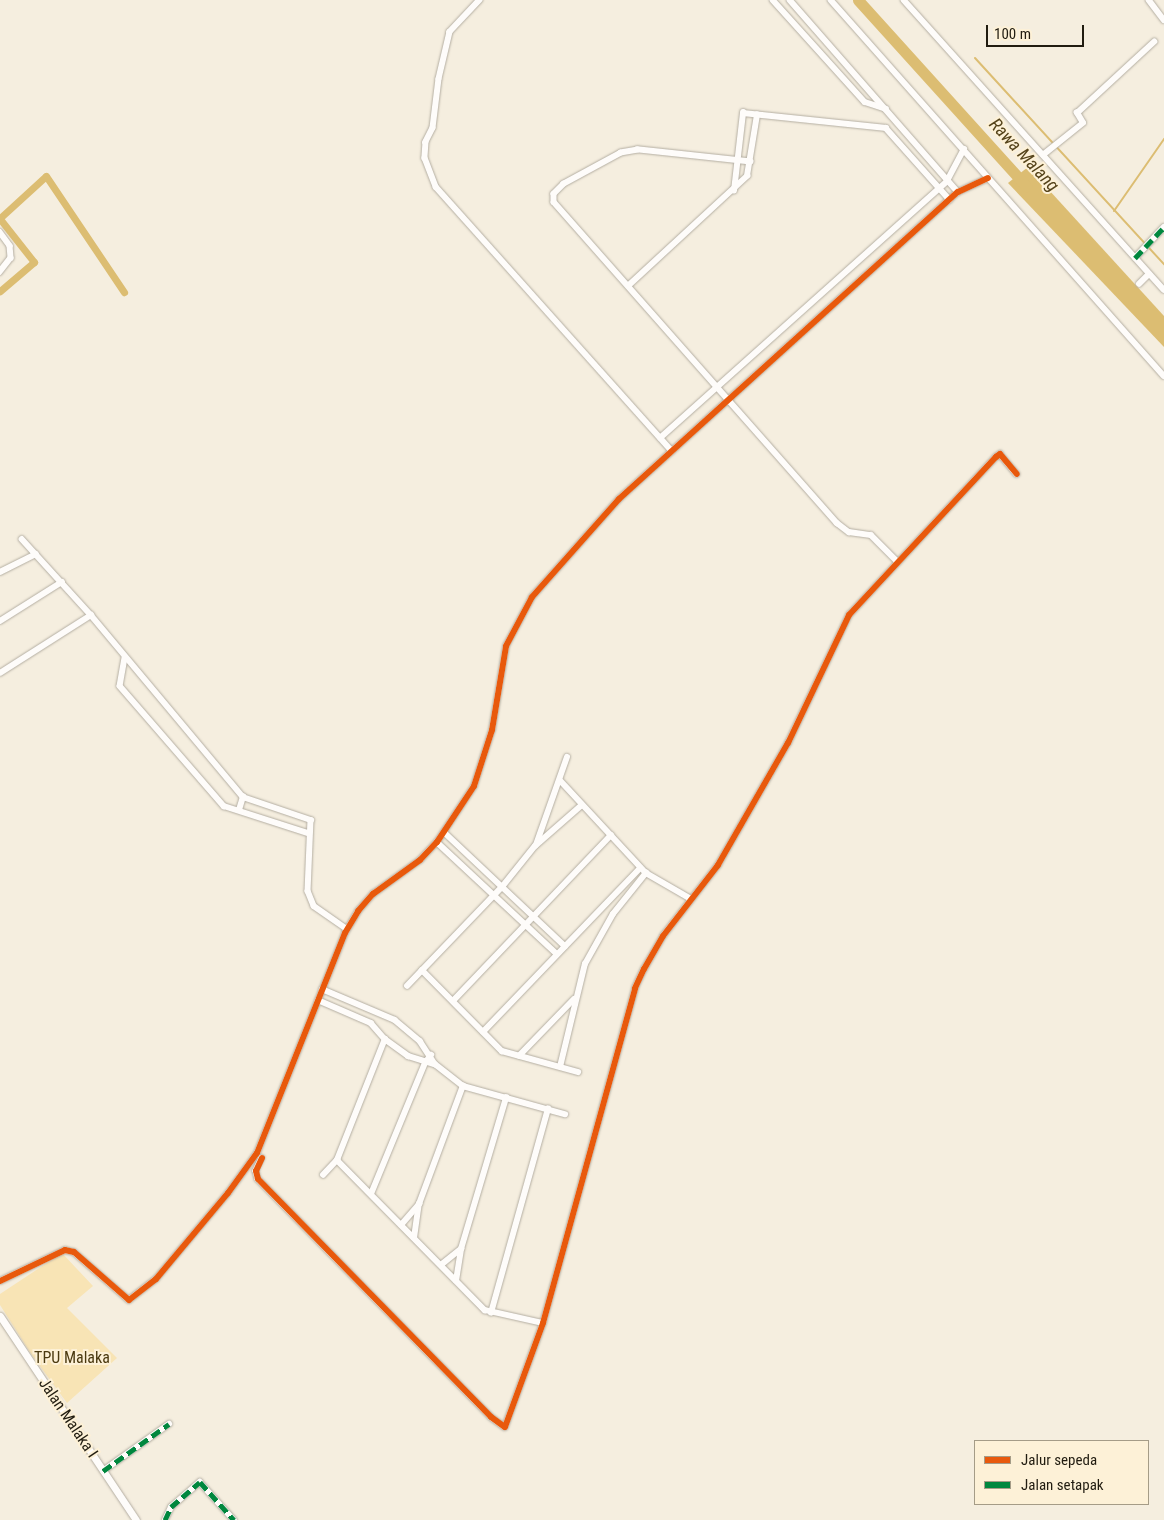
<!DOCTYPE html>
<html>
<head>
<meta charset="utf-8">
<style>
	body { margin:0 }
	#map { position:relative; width:1164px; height:1520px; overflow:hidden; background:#f5eedf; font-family:"Roboto Condensed",sans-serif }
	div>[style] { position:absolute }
	.green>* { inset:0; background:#f8e4b5 }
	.water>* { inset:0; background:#dcbd72 }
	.stream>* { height:2px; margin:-1px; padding:0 1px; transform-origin:1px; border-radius:1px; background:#dcbd72 }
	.canal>* { height:7px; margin:-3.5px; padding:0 3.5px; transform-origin:3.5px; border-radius:3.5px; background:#dcbd72 }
	.river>* { height:11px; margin:-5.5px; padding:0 5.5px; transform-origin:5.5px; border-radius:5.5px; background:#dcbd72 }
	.roads { filter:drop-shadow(0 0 1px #b4aea2) drop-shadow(0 0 1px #b4aea2) }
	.minor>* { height:5.5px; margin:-2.75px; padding:0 2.75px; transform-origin:2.75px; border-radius:2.75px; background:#fefcfa }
	.tertiary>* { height:7px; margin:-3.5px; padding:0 3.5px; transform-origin:3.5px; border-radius:3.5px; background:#fefcfa }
	.quiet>* { height:5px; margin-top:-2.5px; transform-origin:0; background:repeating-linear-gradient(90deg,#00873e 0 10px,transparent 0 15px) }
	.cycleway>* { height:6px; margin:-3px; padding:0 3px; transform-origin:3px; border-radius:3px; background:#e8590c }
	span { translate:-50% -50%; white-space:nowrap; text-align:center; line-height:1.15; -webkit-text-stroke:4px #fdf1d7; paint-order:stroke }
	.park-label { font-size:16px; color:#4b3a10 }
	.street-label { font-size:16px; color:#211c10 }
	.water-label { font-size:18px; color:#56441b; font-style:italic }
	.legend { position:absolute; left:974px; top:1440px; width:175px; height:65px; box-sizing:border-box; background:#fdf1d7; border:1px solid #a59c87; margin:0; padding:6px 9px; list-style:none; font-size:15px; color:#211c10 }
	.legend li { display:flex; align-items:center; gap:10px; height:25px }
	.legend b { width:25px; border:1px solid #a59c87 }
	.scale { position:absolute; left:986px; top:25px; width:98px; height:22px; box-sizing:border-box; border:2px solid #211c10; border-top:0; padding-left:6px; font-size:15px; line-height:18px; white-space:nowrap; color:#211c10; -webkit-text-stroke:4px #fdf1d7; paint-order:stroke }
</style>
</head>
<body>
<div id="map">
	<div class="green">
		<i style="clip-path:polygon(62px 1253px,93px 1286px,67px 1308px,117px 1358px,67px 1403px,31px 1354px,0 1305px,0 1294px)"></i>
	</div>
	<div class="water">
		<i style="clip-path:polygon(1028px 167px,1164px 316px,1164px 347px,1008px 183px)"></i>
	</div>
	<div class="stream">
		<i style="left:975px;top:58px;width:280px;rotate:47.5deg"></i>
		<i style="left:1114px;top:211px;width:88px;rotate:-55.2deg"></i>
	</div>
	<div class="canal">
		<i style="left:0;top:218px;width:62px;rotate:-42.4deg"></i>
		<i style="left:46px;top:176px;width:140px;rotate:56.1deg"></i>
		<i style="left:0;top:219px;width:55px;rotate:51.7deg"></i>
		<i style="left:34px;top:262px;width:45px;rotate:139.5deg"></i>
	</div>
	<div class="river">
		<i style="left:858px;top:0;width:251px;rotate:47.9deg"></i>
	</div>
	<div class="roads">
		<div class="minor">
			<i style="left:480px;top:0;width:44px;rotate:133.2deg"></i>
			<i style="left:450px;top:32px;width:48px;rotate:103.2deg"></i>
			<i style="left:439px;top:79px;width:49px;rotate:97deg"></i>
			<i style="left:433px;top:128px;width:16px;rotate:117deg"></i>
			<i style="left:426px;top:142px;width:16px;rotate:94deg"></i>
			<i style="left:425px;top:158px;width:31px;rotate:69deg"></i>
			<i style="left:436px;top:187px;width:354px;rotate:48.2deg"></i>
			<i style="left:773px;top:0;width:137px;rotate:48deg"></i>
			<i style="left:865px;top:102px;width:22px;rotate:18deg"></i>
			<i style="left:790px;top:0;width:255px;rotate:48.8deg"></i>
			<i style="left:831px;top:0;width:502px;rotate:48.47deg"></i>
			<i style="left:904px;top:0;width:389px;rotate:48.1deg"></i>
			<i style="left:1149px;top:0;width:25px;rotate:53deg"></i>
			<i style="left:1043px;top:155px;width:51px;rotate:-38.7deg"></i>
			<i style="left:1083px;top:123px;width:12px;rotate:-121deg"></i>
			<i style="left:1077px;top:113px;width:105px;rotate:-42.7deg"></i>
			<i style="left:751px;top:162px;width:114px;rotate:-173.9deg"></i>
			<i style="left:638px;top:150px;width:17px;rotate:170deg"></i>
			<i style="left:621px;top:153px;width:65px;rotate:151.5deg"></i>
			<i style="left:564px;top:184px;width:14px;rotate:135deg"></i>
			<i style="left:554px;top:194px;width:8px;rotate:90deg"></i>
			<i style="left:554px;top:202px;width:428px;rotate:48.6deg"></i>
			<i style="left:837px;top:523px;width:15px;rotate:37deg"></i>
			<i style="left:849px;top:532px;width:22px;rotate:8deg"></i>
			<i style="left:871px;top:535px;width:38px;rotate:45deg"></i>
			<i style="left:734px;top:191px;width:79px;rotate:-83.4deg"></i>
			<i style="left:743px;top:113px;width:144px;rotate:6deg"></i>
			<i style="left:886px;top:128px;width:96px;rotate:48.4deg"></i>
			<i style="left:0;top:232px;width:17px;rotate:54deg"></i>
			<i style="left:10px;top:246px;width:12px;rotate:85deg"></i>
			<i style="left:11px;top:258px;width:18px;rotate:128deg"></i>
			<i style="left:1135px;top:258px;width:42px;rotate:-46.9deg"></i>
			<i style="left:1139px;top:284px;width:14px;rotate:-45deg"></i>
			<i style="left:629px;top:285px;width:161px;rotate:-42.7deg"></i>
			<i style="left:747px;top:176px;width:62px;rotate:-80.7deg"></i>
			<i style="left:660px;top:438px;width:385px;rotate:-41.8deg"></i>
			<i style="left:947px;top:181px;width:36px;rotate:-62deg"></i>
			<i style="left:22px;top:539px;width:103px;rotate:47.8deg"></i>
			<i style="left:91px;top:615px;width:237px;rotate:50.1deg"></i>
			<i style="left:243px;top:797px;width:72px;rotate:18.7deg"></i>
			<i style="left:311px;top:820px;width:71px;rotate:92.4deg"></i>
			<i style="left:308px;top:891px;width:16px;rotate:68deg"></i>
			<i style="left:314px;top:906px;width:40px;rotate:34.9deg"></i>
			<i style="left:0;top:572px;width:40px;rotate:-26.6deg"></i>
			<i style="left:0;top:621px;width:73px;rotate:-32.2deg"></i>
			<i style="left:125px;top:658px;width:28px;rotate:100deg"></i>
			<i style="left:120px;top:686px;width:159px;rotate:49.1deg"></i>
			<i style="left:224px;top:806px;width:88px;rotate:17.8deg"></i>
			<i style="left:0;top:673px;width:108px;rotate:-32.5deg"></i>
			<i style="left:560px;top:780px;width:127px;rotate:47.2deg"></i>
			<i style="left:646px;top:873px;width:52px;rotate:30deg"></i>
			<i style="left:239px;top:810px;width:14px;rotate:-73deg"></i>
			<i style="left:445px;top:833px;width:165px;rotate:43.3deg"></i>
			<i style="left:437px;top:842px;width:164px;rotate:43deg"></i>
			<i style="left:536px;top:845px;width:93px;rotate:-70.6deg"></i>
			<i style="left:422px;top:970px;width:114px;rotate:45.4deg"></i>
			<i style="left:502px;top:1051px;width:79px;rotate:15.4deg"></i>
			<i style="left:407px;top:986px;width:137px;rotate:-46.2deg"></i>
			<i style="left:502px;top:887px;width:53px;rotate:-51.2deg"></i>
			<i style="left:535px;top:846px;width:62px;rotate:-41.1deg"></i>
			<i style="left:322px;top:989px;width:79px;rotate:23deg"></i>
			<i style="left:395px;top:1020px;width:33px;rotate:40deg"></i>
			<i style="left:420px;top:1041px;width:27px;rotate:57deg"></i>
			<i style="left:435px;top:1064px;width:36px;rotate:38deg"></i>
			<i style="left:463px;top:1086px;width:106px;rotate:15.4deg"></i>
			<i style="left:318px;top:1000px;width:58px;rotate:23.5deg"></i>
			<i style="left:371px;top:1023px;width:21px;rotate:49deg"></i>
			<i style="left:385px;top:1039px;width:29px;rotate:36deg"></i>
			<i style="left:408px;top:1056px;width:28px;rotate:17deg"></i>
			<i style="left:453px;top:1001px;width:229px;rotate:-46.4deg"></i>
			<i style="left:483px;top:1032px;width:227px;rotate:-46.2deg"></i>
			<i style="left:519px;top:1056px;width:79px;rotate:-46deg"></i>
			<i style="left:560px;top:1067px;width:106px;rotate:-76.4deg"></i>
			<i style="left:585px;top:964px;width:57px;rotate:-60.8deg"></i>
			<i style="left:613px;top:914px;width:53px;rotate:-51.2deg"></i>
			<i style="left:262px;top:1158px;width:14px;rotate:115deg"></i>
			<i style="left:256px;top:1171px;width:8px;rotate:76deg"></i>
			<i style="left:258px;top:1179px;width:333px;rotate:45.6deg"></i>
			<i style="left:491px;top:1417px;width:17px;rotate:36deg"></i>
			<i style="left:505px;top:1427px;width:111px;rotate:-69.9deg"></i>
			<i style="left:543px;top:1323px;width:347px;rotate:-74.6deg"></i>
			<i style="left:635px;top:988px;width:21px;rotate:-65deg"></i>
			<i style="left:644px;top:969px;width:38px;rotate:-60deg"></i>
			<i style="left:663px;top:936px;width:90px;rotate:-52.2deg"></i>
			<i style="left:718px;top:865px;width:141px;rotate:-60.2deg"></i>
			<i style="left:788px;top:743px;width:142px;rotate:-64.5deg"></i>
			<i style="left:849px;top:615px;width:216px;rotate:-47.1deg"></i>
			<i style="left:996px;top:457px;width:5px;rotate:-37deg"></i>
			<i style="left:1000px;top:454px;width:26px;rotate:50deg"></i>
			<i style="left:337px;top:1160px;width:211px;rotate:45.4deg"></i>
			<i style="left:485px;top:1310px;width:59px;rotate:12.6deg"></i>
			<i style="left:323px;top:1175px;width:21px;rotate:-47deg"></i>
			<i style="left:337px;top:1160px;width:130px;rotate:-68.4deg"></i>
			<i style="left:371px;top:1194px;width:142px;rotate:-67.6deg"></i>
			<i style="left:425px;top:1063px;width:10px;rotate:-53deg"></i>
			<i style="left:401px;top:1225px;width:28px;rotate:-49deg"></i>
			<i style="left:414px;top:1238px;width:34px;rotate:-82deg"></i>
			<i style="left:419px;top:1204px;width:126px;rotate:-69.6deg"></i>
			<i style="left:441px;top:1265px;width:26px;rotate:-39deg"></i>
			<i style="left:0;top:1281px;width:72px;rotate:-25.5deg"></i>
			<i style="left:65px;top:1250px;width:9px;rotate:13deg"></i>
			<i style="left:74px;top:1252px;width:73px;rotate:41.1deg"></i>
			<i style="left:129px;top:1300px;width:34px;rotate:-38deg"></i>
			<i style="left:156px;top:1279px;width:112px;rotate:-50.1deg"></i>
			<i style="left:228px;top:1193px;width:49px;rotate:-54.1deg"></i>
			<i style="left:257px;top:1153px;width:237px;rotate:-68.2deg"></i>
			<i style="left:345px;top:933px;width:26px;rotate:-59deg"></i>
			<i style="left:358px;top:911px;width:23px;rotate:-49deg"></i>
			<i style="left:373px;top:894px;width:58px;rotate:-35.9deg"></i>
			<i style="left:420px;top:860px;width:25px;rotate:-47deg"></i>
			<i style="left:437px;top:842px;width:67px;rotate:-56.5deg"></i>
			<i style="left:474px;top:786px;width:59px;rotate:-72.2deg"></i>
			<i style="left:492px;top:730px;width:85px;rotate:-80.5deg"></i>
			<i style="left:506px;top:646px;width:55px;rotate:-62deg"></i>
			<i style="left:532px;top:597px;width:131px;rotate:-48.4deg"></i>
			<i style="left:619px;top:499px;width:457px;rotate:-42.2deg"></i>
			<i style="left:958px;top:192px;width:33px;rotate:-25deg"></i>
			<i style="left:456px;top:1281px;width:32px;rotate:-81deg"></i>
			<i style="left:461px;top:1249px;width:158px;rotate:-73.4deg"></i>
			<i style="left:491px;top:1313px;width:212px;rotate:-74.4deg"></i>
			<i style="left:103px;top:1471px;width:81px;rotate:-35.5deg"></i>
			<i style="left:165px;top:1520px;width:14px;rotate:-65deg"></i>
			<i style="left:171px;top:1507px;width:38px;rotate:-41deg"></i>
			<i style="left:200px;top:1482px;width:51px;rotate:48.2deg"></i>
		</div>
		<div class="tertiary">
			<i style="left:0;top:1316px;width:245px;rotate:56.3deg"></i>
		</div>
	</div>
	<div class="quiet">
		<i style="left:1135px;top:258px;width:42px;rotate:-46.9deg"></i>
		<i style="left:103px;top:1471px;width:81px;rotate:-35.5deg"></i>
		<i style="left:165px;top:1520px;width:14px;rotate:-65deg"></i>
		<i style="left:171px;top:1507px;width:38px;rotate:-41deg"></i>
		<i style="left:200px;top:1482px;width:51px;rotate:48.2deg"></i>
	</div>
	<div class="cycleway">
		<i style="left:262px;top:1158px;width:14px;rotate:115deg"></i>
		<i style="left:256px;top:1171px;width:8px;rotate:76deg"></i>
		<i style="left:258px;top:1179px;width:333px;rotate:45.6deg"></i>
		<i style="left:491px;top:1417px;width:17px;rotate:36deg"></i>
		<i style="left:505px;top:1427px;width:111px;rotate:-69.9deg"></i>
		<i style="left:543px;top:1323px;width:347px;rotate:-74.6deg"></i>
		<i style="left:635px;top:988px;width:21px;rotate:-65deg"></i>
		<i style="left:644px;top:969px;width:38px;rotate:-60deg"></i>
		<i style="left:663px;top:936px;width:90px;rotate:-52.2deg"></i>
		<i style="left:718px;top:865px;width:141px;rotate:-60.2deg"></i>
		<i style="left:788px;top:743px;width:142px;rotate:-64.5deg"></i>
		<i style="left:849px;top:615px;width:216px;rotate:-47.1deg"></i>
		<i style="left:996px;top:457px;width:5px;rotate:-37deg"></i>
		<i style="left:1000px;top:454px;width:26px;rotate:50deg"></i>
		<i style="left:0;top:1281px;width:72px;rotate:-25.5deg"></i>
		<i style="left:65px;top:1250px;width:9px;rotate:13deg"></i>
		<i style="left:74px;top:1252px;width:73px;rotate:41.1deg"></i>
		<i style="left:129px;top:1300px;width:34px;rotate:-38deg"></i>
		<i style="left:156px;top:1279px;width:112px;rotate:-50.1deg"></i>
		<i style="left:228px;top:1193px;width:49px;rotate:-54.1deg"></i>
		<i style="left:257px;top:1153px;width:237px;rotate:-68.2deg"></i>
		<i style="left:345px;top:933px;width:26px;rotate:-59deg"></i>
		<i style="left:358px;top:911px;width:23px;rotate:-49deg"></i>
		<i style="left:373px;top:894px;width:58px;rotate:-35.9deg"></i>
		<i style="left:420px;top:860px;width:25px;rotate:-47deg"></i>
		<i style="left:437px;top:842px;width:67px;rotate:-56.5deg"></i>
		<i style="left:474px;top:786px;width:59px;rotate:-72.2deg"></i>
		<i style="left:492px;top:730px;width:85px;rotate:-80.5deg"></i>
		<i style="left:506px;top:646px;width:55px;rotate:-62deg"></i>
		<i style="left:532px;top:597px;width:131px;rotate:-48.4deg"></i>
		<i style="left:619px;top:499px;width:457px;rotate:-42.2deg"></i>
		<i style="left:958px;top:192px;width:33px;rotate:-25deg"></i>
	</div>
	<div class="park-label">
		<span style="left:72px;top:1358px">TPU Malaka</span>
	</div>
	<div class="street-label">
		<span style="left:68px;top:1418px;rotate:56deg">Jalan Malaka I</span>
	</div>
	<div class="water-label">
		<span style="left:1024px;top:155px;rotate:47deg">Rawa Malang</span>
	</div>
	<ul class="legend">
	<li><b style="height:6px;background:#e8590c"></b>Jalur sepeda</li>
	<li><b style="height:6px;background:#00873e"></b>Jalan setapak</li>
	</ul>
	<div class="scale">100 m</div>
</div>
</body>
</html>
